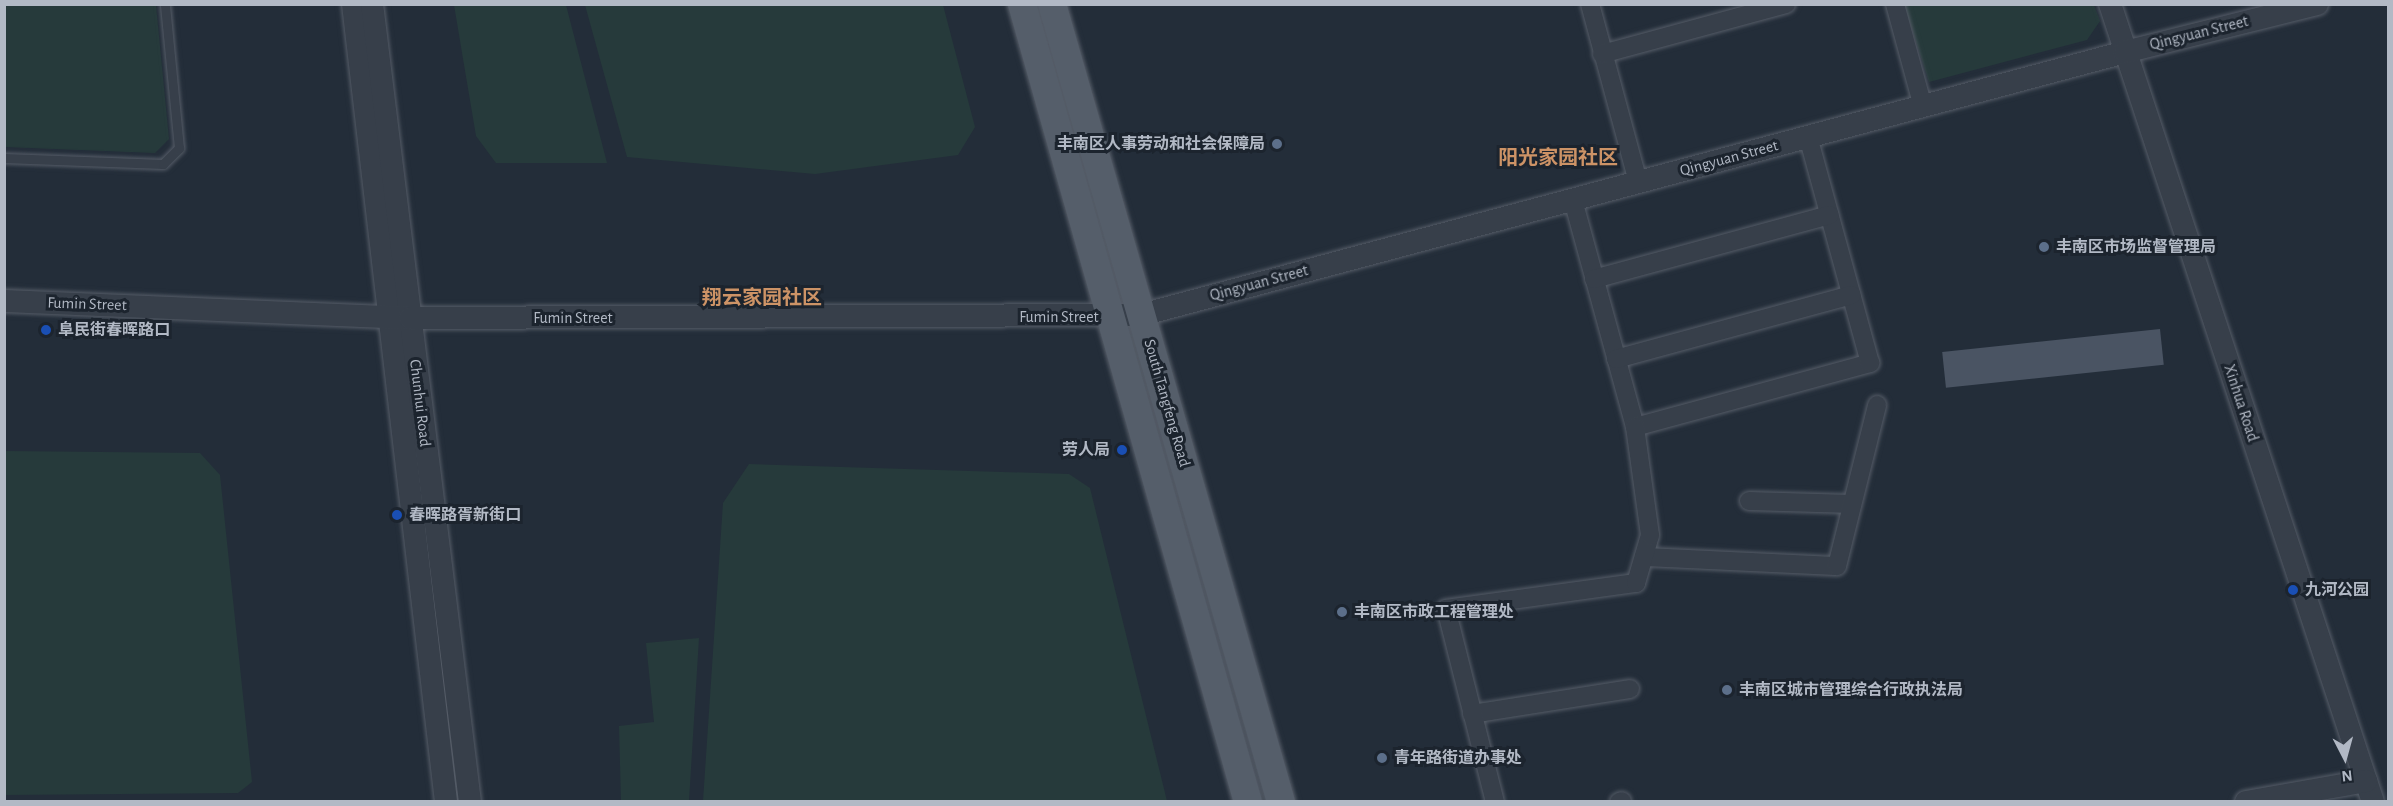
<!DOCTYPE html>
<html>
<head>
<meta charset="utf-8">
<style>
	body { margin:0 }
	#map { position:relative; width:2393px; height:806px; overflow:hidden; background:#232d39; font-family:"Alegreya Sans","Noto Sans SC",sans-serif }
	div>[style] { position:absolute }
	.green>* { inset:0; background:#263a3b }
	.building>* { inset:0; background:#4a5463; transform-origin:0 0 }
	.roads { filter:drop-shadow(0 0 2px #555c67) drop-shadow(0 0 2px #555c67) }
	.service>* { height:9px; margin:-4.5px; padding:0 4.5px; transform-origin:4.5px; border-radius:4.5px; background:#373f4a }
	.minor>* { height:18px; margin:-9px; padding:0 9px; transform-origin:9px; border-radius:9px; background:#373f4a }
	.tertiary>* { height:22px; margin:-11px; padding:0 11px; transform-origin:11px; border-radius:11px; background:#373f4a }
	.primary>* { height:28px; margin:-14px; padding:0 14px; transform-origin:14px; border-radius:14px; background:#555e6a }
	.dots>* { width:16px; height:16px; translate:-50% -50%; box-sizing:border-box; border:3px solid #1c242e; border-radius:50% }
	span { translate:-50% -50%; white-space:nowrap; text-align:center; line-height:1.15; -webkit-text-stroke:6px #1c242e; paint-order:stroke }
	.street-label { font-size:16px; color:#b2b9c5 }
	.poi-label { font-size:16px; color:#b2b9c5; font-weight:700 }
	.right { translate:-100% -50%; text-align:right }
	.left { translate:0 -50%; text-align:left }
	.quarter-label { font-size:20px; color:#cd9366; font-weight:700 }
	.frame { position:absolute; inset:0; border:6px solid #b2b9c5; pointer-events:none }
	.north { position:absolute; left:2315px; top:728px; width:60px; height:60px; -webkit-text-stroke:4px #1c242e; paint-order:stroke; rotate:174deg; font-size:16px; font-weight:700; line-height:24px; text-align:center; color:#b2b9c5 }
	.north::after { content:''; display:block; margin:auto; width:21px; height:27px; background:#b2b9c5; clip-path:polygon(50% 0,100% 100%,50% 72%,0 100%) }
</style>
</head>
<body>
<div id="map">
	<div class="green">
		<i style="clip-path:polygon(5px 4px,156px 5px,169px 139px,155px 153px,5px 147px)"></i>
		<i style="clip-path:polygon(454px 5px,566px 5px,607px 163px,496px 163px,476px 136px)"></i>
		<i style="clip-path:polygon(585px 5px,943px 5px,975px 127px,958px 155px,815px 174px,627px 157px)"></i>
		<i style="clip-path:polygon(1904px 5px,2094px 5px,2100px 21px,2087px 40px,1929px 82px)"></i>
		<i style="clip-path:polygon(5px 451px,200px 453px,220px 475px,252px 782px,238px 793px,5px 795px)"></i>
		<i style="clip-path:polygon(749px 464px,1069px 474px,1090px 488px,1167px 801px,703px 801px,723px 503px)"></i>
		<i style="clip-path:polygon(699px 638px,689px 801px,621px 801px,619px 726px,654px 722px,646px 643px)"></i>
	</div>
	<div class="building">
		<i style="left:2160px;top:329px;width:36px;height:219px;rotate:84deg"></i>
	</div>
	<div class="roads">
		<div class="service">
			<i style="left:4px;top:158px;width:159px;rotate:2.2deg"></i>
			<i style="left:163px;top:164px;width:23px;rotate:-45deg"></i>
			<i style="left:179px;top:148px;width:145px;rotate:-95.6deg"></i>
		</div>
		<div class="minor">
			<i style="left:1590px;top:4px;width:184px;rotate:74.9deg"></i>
			<i style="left:1895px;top:4px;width:107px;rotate:74.8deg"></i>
			<i style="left:1602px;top:54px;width:191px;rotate:-15.2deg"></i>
			<i style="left:1573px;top:200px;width:235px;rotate:74.7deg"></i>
			<i style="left:1635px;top:427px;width:244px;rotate:-15.2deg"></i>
			<i style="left:1870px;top:363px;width:234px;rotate:-105.3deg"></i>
			<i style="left:1594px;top:279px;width:244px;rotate:-15.2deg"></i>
			<i style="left:1616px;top:359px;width:244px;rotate:-15.2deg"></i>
			<i style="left:1749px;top:501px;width:103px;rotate:1.7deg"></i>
			<i style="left:1644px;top:557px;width:193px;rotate:2.7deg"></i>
			<i style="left:1837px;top:566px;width:166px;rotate:-76deg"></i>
			<i style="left:1472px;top:714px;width:160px;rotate:-9deg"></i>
			<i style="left:1495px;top:802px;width:199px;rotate:-104.2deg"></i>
			<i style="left:1446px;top:609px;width:192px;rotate:-7.8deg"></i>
			<i style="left:1636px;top:583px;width:50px;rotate:-73.7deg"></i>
			<i style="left:1650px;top:535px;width:109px;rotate:-97.9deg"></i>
			<i style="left:1619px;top:802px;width:3px;rotate:-18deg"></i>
		</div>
		<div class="tertiary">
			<i style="left:353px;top:4px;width:803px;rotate:83.35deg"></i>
			<i style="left:372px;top:4px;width:804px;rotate:83deg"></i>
			<i style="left:2110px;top:4px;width:840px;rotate:71.76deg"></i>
			<i style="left:4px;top:301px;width:406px;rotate:2.4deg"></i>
			<i style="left:410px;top:318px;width:731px;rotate:-0.24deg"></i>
			<i style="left:1141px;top:315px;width:1019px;rotate:-14.96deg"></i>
			<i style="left:2125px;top:52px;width:198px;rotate:-14deg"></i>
			<i style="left:2246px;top:802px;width:122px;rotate:-9.9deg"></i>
		</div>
		<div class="primary">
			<i style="left:1022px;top:4px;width:829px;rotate:74.19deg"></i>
			<i style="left:1052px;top:4px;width:830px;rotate:73.99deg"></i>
		</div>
	</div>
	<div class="dots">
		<i style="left:1277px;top:144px;background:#5c6f8a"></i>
		<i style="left:2044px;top:247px;background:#5c6f8a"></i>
		<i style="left:46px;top:330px;background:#1a4fb4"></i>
		<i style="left:1122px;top:450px;background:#1a4fb4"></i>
		<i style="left:397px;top:515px;background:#1a4fb4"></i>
		<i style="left:2293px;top:590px;background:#1a4fb4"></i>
		<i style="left:1342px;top:612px;background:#5c6f8a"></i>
		<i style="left:1727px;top:690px;background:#5c6f8a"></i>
		<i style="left:1382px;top:758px;background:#5c6f8a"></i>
	</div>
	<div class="street-label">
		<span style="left:2199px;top:33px;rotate:-14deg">Qingyuan Street</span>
		<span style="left:1729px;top:158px;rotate:-15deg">Qingyuan Street</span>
		<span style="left:1259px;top:283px;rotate:-15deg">Qingyuan Street</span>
		<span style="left:87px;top:304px;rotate:2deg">Fumin Street</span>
		<span style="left:1059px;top:317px">Fumin Street</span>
		<span style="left:573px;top:318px">Fumin Street</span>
		<span style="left:420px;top:403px;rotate:83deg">Chunhui Road</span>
		<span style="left:1167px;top:403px;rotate:74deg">South Tangfeng Road</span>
		<span style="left:2241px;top:403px;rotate:72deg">Xinhua Road</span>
	</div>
	<div class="poi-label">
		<span class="right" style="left:1265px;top:144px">丰南区人事劳动和社会保障局</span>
		<span class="left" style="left:2056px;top:247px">丰南区市场监督管理局</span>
		<span class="left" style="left:58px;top:330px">阜民街春晖路口</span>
		<span class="right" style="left:1110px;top:450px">劳人局</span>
		<span class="left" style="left:409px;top:515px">春晖路胥新街口</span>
		<span class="left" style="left:2305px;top:590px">九河公园</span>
		<span class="left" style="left:1354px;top:612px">丰南区市政工程管理处</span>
		<span class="left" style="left:1739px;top:690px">丰南区城市管理综合行政执法局</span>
		<span class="left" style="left:1394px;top:758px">青年路街道办事处</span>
	</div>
	<div class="quarter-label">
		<span style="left:1558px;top:158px">阳光家园社区</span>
		<span style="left:762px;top:298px">翔云家园社区</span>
	</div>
	<div class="frame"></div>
	<div class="north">N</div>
</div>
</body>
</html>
